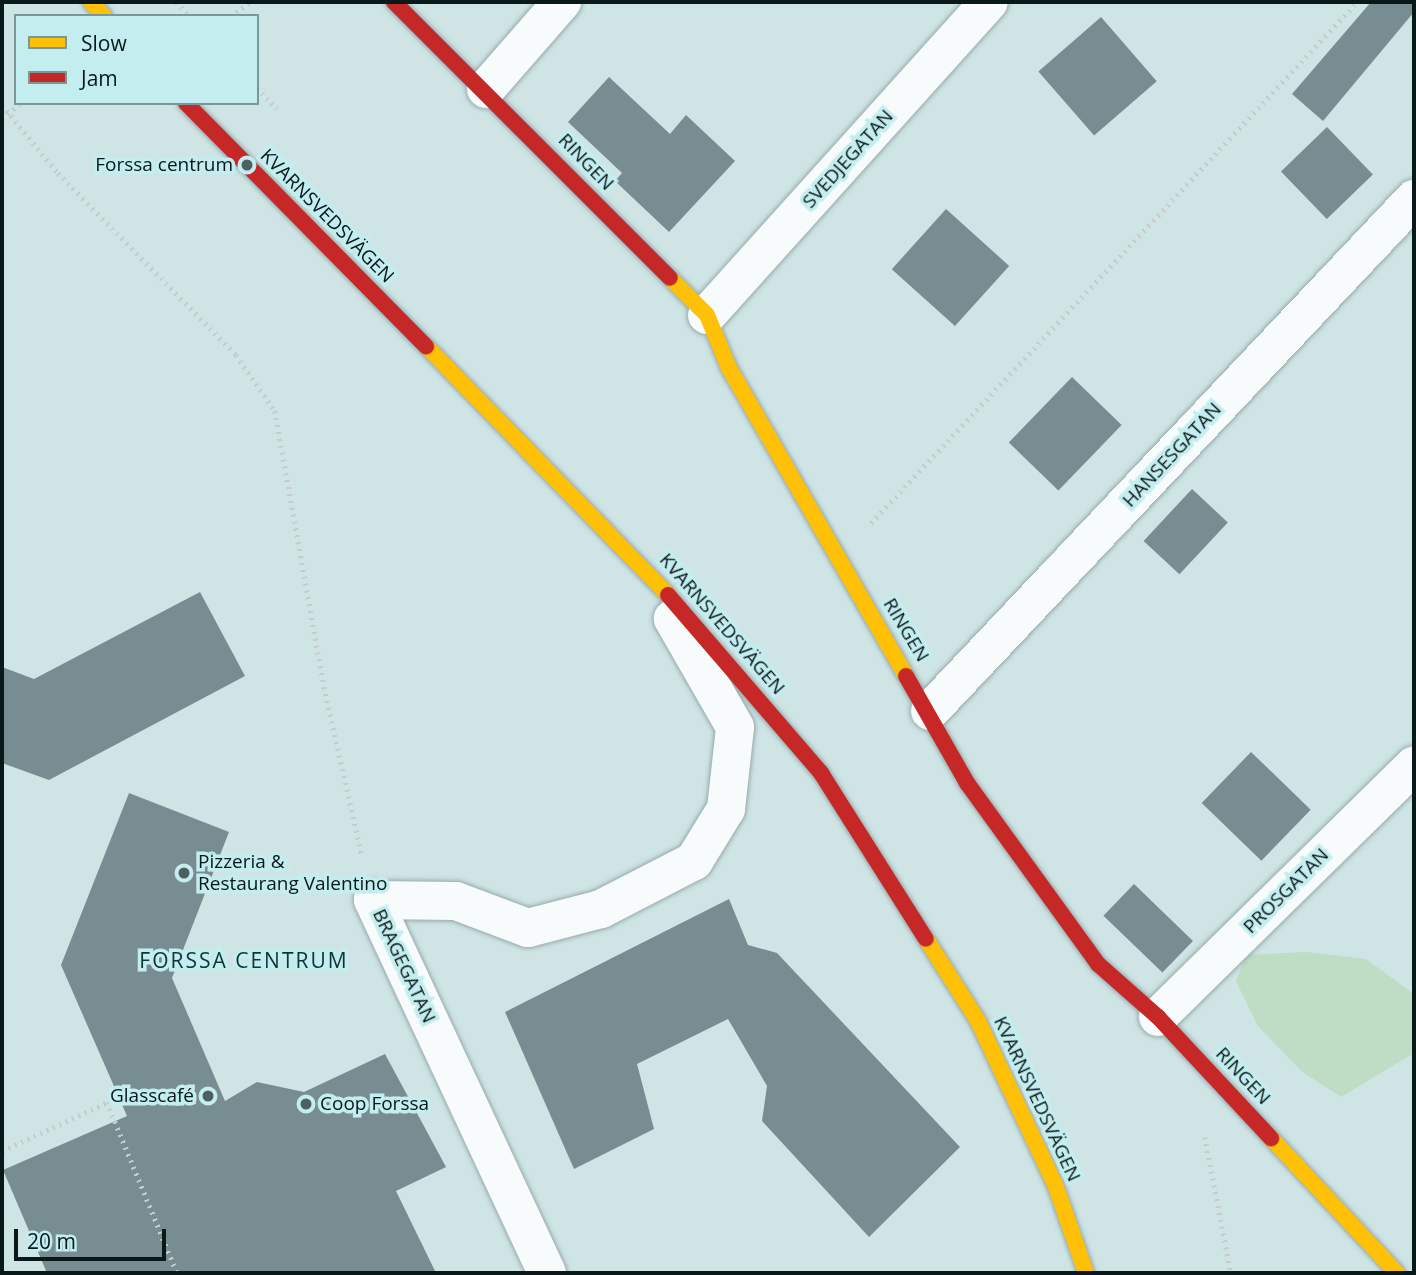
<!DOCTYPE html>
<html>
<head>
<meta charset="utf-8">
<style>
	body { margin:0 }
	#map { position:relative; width:1416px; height:1275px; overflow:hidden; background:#cee4e5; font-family:"Open Sans",sans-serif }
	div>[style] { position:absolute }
	.green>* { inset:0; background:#bfddc5 }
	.building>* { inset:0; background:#778d92; transform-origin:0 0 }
	.path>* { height:4.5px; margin-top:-2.25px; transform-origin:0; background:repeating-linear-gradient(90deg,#c6cccc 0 2px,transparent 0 7px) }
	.roads { filter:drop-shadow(0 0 2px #99aaab) drop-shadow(0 0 2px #99aaab) }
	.street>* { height:38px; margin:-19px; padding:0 19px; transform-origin:19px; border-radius:19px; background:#f8fbfb }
	.slow>* { height:16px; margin:-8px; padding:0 8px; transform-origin:8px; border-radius:8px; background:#ffc107 }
	.jam>* { height:16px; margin:-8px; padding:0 8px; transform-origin:8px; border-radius:8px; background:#c62828 }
	.dots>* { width:19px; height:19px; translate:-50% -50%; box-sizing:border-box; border:4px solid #c4edef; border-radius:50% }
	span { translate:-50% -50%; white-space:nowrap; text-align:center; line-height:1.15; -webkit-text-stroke:7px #c4edef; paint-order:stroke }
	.street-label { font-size:19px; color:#091819 }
	.poi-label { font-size:19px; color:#091819 }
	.right { translate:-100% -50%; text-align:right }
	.left { translate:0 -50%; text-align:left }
	.neighbourhood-label { font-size:21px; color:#0e3436; letter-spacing:2px }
	.frame { position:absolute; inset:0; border:4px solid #091819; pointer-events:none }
	.legend { position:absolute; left:14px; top:14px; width:245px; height:91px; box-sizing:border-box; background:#c4edef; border:2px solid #799899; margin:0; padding:9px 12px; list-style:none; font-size:21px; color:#091819 }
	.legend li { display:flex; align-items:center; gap:14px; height:35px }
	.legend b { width:35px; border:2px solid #799899 }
	.scale { position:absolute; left:14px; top:1229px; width:152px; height:32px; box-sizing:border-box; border:4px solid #091819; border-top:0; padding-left:9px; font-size:21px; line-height:24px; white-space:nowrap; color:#091819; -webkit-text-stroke:5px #c4edef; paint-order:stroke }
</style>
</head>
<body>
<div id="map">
	<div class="green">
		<i style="clip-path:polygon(1306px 952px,1366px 959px,1414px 994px,1414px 1053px,1341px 1097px,1301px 1071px,1258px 1026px,1236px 981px,1246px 955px)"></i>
	</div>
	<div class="building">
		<i style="clip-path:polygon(1371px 2px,1414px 2px,1414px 12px,1323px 121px,1292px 94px)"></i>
		<i style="left:1101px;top:17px;width:85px;height:83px;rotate:49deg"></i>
		<i style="clip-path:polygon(609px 77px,670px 134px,686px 115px,735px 161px,669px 232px,615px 181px,622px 173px,568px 122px)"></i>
		<i style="left:1327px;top:127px;width:66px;height:64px;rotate:46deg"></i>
		<i style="left:946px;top:209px;width:85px;height:81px;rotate:42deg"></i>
		<i style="left:1072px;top:377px;width:69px;height:91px;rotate:44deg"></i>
		<i style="left:1192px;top:489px;width:49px;height:71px;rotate:43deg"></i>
		<i style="clip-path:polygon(200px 592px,245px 676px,49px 780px,2px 763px,2px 667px,34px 679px)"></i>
		<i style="left:1251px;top:752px;width:83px;height:71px;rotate:44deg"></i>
		<i style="clip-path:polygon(129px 793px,229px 832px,172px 978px,225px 1101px,257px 1082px,304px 1092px,385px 1054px,446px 1167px,396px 1191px,436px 1273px,47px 1273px,3px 1170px,127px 1116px,61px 965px)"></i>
		<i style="left:1134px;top:884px;width:82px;height:44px;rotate:44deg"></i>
		<i style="clip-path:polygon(729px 899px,748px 945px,777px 953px,960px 1147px,869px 1237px,762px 1121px,767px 1086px,728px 1019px,637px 1064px,654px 1129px,574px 1169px,505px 1012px)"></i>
	</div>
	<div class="path">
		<i style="left:176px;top:2px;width:19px;rotate:47deg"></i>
		<i style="left:230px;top:16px;width:25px;rotate:-34deg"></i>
		<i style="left:257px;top:88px;width:29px;rotate:46deg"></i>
		<i style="left:2px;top:105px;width:88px;rotate:50.5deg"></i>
		<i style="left:58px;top:173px;width:255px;rotate:45.6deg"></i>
		<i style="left:236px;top:355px;width:68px;rotate:55.1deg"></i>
		<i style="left:275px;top:411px;width:280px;rotate:79.9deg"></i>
		<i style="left:324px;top:687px;width:172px;rotate:77.3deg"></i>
		<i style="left:2px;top:119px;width:25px;rotate:-40deg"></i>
		<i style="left:871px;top:523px;width:712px;rotate:-46.99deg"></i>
		<i style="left:107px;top:1102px;width:185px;rotate:67.7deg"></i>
		<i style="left:1205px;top:1137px;width:138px;rotate:79.2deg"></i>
		<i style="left:2px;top:1151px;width:129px;rotate:-24.8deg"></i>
	</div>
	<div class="roads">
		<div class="street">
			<i style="left:486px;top:89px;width:116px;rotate:-48.9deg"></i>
			<i style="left:707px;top:315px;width:421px;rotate:-48deg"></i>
			<i style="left:930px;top:711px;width:705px;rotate:-46.61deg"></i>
			<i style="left:1158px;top:1017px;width:359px;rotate:-44.5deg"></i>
			<i style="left:547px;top:1273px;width:412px;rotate:-115deg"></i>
			<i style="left:373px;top:900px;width:83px;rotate:0.7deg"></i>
			<i style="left:456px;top:901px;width:77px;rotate:20.6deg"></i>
			<i style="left:528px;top:928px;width:75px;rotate:-14.6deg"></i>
			<i style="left:601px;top:909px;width:105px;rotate:-27.3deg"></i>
			<i style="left:694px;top:861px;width:61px;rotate:-58.4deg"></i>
			<i style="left:726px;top:809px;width:82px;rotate:-83.7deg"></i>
			<i style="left:735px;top:727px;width:125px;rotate:-119.9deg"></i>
		</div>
		<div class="slow">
			<i style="left:91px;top:2px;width:19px;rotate:47deg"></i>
			<i style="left:670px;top:278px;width:52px;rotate:45deg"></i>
			<i style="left:707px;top:315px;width:57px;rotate:67.5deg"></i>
			<i style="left:729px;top:368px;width:355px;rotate:60.1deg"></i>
			<i style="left:426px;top:346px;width:347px;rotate:45.8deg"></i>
			<i style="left:926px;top:939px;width:97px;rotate:57.6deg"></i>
			<i style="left:978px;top:1021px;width:183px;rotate:64.8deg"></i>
			<i style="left:1056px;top:1187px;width:91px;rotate:70.8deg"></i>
			<i style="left:1271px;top:1138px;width:185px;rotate:47deg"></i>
		</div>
		<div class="jam">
			<i style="left:394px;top:2px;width:390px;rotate:45deg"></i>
			<i style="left:186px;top:103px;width:342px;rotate:45.4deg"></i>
			<i style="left:668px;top:595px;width:235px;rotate:49.3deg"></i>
			<i style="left:821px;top:773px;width:196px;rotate:57.7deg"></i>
			<i style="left:906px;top:676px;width:123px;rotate:60.3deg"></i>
			<i style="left:967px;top:783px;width:223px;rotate:54.1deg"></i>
			<i style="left:1098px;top:964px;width:80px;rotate:41.5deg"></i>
			<i style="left:1158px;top:1017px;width:166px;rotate:47deg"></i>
		</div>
	</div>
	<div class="dots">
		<i style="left:247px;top:165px;background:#4e5f60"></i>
		<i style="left:184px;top:873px;background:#4e5f60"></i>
		<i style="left:208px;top:1096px;background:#4e5f60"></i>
		<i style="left:306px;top:1104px;background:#4e5f60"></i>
	</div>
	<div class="street-label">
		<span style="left:848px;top:159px;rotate:-48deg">SVEDJEGATAN</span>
		<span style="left:586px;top:162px;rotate:46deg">RINGEN</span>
		<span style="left:327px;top:216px;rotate:45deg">KVARNSVEDSVÄGEN</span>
		<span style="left:1172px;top:455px;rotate:-47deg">HANSESGATAN</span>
		<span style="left:722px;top:624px;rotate:49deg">KVARNSVEDSVÄGEN</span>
		<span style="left:906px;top:630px;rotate:59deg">RINGEN</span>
		<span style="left:1286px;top:891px;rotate:-45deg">PROSGATAN</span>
		<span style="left:404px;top:966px;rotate:65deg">BRAGEGATAN</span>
		<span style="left:1243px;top:1076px;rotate:47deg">RINGEN</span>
		<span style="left:1037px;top:1099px;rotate:65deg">KVARNSVEDSVÄGEN</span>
	</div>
	<div class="poi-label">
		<span class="right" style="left:233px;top:165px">Forssa centrum</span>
		<span class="left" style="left:198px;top:873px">Pizzeria &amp;<br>Restaurang Valentino</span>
		<span class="right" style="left:194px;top:1096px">Glasscafé</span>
		<span class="left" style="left:320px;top:1104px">Coop Forssa</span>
	</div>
	<div class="neighbourhood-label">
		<span style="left:244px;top:960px">FORSSA CENTRUM</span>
	</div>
	<div class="frame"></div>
	<ul class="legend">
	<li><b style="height:9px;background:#ffc107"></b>Slow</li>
	<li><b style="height:9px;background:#c62828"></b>Jam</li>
	</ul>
	<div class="scale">20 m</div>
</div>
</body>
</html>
